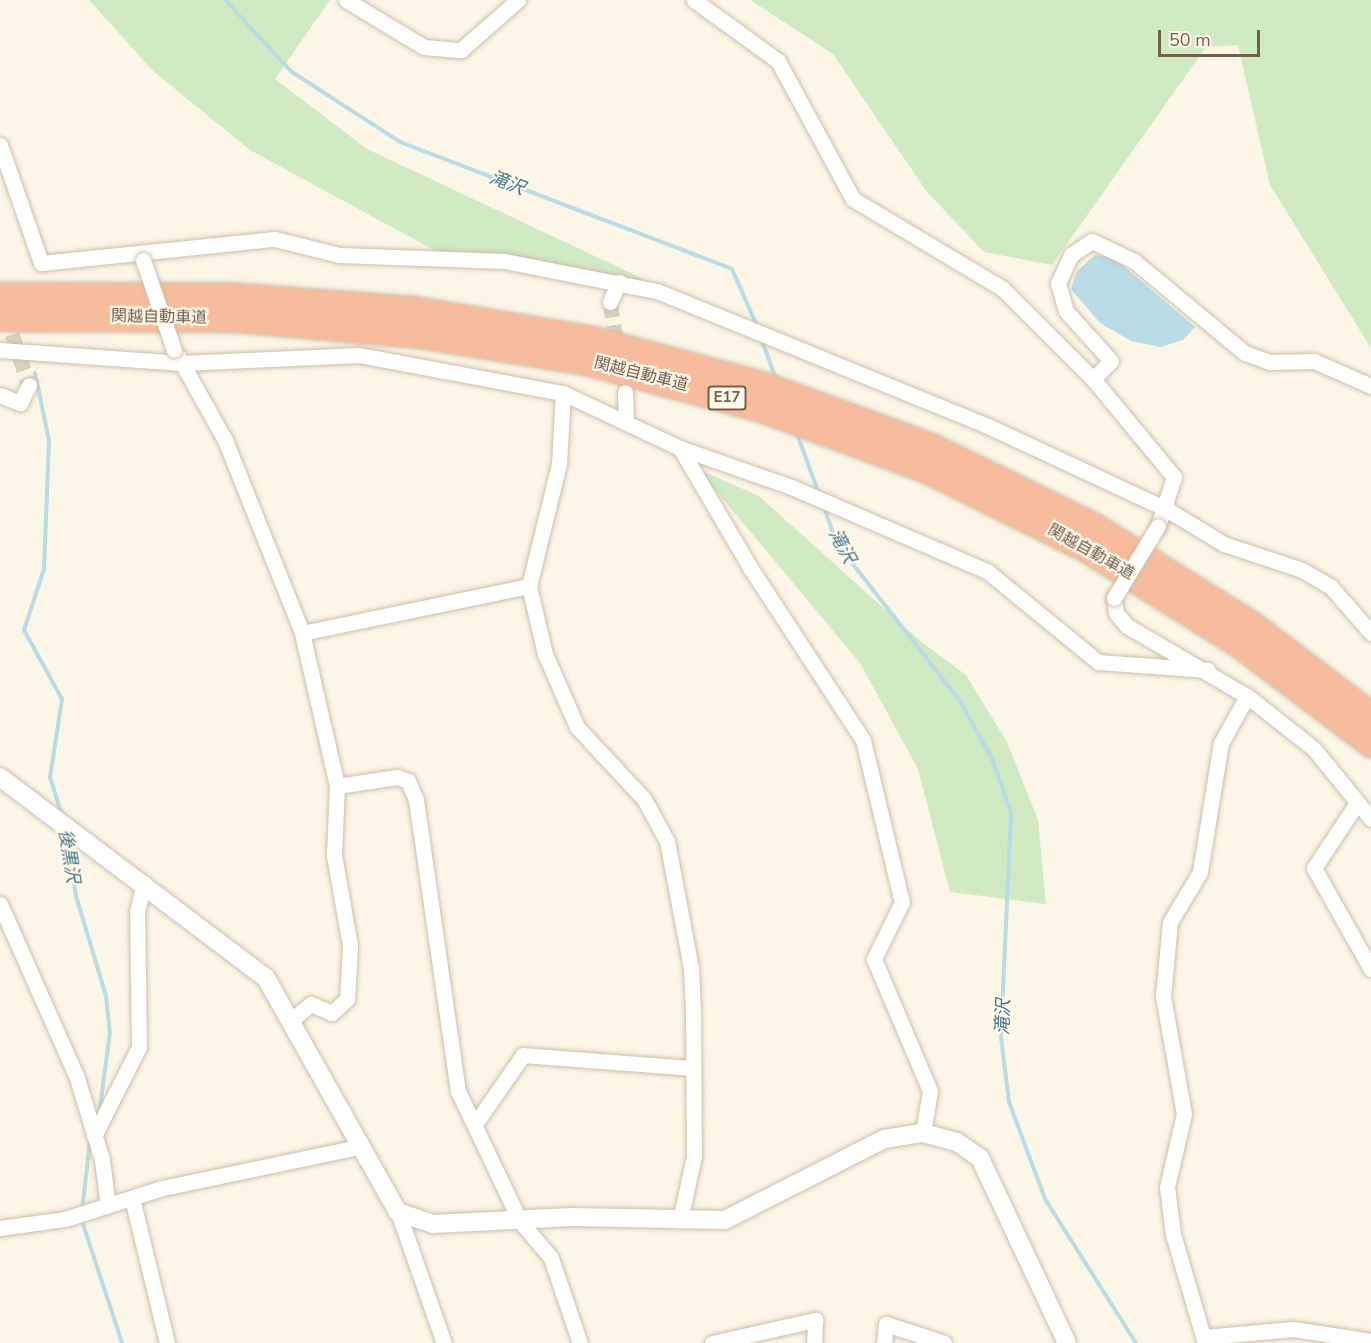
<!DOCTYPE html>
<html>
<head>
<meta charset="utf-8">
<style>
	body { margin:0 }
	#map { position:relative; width:1371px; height:1343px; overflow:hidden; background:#fcf6e6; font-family:"Nunito Sans","Noto Sans JP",sans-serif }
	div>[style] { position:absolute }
	.green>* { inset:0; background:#d0eac4 }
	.water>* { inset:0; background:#badce6 }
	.stream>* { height:4px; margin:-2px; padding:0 2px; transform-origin:2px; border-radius:2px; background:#badce6 }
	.minor-tunnel>* { height:15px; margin-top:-7.5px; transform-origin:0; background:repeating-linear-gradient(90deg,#dad0bf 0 15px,transparent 0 23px) }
	.roads { filter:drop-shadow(0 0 2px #cebeac) drop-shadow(0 0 2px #cebeac) }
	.minor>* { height:15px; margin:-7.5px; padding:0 7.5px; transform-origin:7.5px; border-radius:7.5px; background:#fff }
	.tertiary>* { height:18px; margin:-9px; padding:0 9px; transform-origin:9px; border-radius:9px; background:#fff }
	.motorway>* { height:27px; margin:-13.5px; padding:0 13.5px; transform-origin:13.5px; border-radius:13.5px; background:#f7bc9d }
	.bridges { filter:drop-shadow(0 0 2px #cebeac) drop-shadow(0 0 2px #cebeac) }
	.minor-bridge>* { height:15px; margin:-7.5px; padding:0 7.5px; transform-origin:7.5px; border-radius:7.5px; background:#fff }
	span { translate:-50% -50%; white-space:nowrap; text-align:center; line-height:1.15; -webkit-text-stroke:4.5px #fff9ec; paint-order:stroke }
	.shield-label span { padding:2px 4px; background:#fff9ec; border:2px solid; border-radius:4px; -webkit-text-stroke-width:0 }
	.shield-label { font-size:15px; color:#765e4a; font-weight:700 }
	.street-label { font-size:16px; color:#765e4a }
	.water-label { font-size:18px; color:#43788a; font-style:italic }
	.scale { position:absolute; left:1158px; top:30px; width:102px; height:27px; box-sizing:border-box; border:3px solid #765e4a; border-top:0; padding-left:8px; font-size:18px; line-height:21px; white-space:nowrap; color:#765e4a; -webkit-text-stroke:4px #fff9ec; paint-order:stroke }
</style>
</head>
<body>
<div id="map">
	<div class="green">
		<i style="clip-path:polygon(89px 0,330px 0,275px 79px,367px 149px,652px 283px,445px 256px,250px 150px,153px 71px)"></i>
		<i style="clip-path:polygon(750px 0,1371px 0,1371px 348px,1270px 185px,1238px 45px,1206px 47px,1052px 265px,984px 252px,927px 192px,833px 54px)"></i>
		<i style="clip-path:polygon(698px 469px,759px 496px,919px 640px,966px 675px,1007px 742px,1038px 820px,1046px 904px,950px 892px,918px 769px,860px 663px)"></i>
	</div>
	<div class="water">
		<i style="clip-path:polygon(1095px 255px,1113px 257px,1195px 327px,1183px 340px,1160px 347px,1131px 341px,1100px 323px,1071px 289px,1077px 271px)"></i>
	</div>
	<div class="stream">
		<i style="left:225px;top:0;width:98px;rotate:47.1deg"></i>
		<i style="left:292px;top:72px;width:129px;rotate:32.9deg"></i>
		<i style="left:400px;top:142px;width:355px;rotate:20.9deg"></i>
		<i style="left:732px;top:269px;width:62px;rotate:66.3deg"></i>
		<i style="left:761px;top:338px;width:44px;rotate:69.9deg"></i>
		<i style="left:35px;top:373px;width:68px;rotate:78.2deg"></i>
		<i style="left:49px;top:440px;width:129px;rotate:92.2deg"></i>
		<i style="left:44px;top:569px;width:64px;rotate:108.2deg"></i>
		<i style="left:24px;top:630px;width:79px;rotate:61.2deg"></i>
		<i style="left:62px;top:699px;width:79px;rotate:98.7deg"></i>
		<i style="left:50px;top:777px;width:41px;rotate:72.9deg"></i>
		<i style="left:796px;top:431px;width:67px;rotate:69.9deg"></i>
		<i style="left:824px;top:507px;width:39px;rotate:71deg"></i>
		<i style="left:837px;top:544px;width:199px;rotate:51.9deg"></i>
		<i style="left:960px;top:701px;width:66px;rotate:61.1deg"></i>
		<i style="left:992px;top:759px;width:57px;rotate:70.6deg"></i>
		<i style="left:1011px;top:813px;width:224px;rotate:92.6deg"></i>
		<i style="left:1001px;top:1037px;width:65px;rotate:83deg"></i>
		<i style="left:1009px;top:1102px;width:103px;rotate:69.6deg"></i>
		<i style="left:1045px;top:1199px;width:170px;rotate:57.7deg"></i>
		<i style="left:66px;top:835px;width:62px;rotate:80.7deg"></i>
		<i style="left:76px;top:896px;width:104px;rotate:73.3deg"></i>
		<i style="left:106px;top:996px;width:36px;rotate:84deg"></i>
		<i style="left:110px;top:1032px;width:77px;rotate:97.5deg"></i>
		<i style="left:82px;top:1211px;width:70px;rotate:-83.5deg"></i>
		<i style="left:81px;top:1218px;width:132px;rotate:71.8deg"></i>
	</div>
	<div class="minor-tunnel">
		<i style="left:610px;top:302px;width:49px;rotate:80.5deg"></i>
		<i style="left:5px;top:312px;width:77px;rotate:71.8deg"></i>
	</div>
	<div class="roads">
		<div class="minor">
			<i style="left:346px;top:0;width:91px;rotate:31.1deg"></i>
			<i style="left:424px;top:47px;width:37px;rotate:5deg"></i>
			<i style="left:461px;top:50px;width:76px;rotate:-41.3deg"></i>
			<i style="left:694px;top:0;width:104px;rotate:36deg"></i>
			<i style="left:778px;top:61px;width:157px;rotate:61.5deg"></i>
			<i style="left:853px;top:199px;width:174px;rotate:30.9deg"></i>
			<i style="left:1002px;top:288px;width:129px;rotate:45deg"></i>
			<i style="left:1093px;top:379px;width:127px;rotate:50.4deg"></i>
			<i style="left:1174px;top:477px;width:52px;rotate:108.1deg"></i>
			<i style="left:0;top:145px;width:125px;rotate:70.8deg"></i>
			<i style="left:41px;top:263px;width:235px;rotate:-5.9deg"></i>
			<i style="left:275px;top:239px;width:66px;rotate:14deg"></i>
			<i style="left:339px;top:255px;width:166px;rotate:2.1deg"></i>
			<i style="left:505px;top:261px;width:155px;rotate:11.2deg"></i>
			<i style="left:657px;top:291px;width:357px;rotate:22.2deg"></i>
			<i style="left:988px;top:426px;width:199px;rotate:25deg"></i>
			<i style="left:1168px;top:510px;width:66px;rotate:31.3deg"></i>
			<i style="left:1224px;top:544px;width:82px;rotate:18.4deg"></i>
			<i style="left:1302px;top:570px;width:34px;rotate:30deg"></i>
			<i style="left:1331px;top:587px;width:61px;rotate:49deg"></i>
			<i style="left:610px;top:302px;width:22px;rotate:-66deg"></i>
			<i style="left:0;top:350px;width:182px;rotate:4.1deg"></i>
			<i style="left:182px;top:363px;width:177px;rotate:-2.6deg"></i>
			<i style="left:359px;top:355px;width:208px;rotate:10.6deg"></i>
			<i style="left:563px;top:393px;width:129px;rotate:25.2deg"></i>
			<i style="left:680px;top:448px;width:121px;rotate:19.3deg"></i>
			<i style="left:794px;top:488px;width:210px;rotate:23.3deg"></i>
			<i style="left:987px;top:571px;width:144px;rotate:39.3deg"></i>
			<i style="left:1098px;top:662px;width:110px;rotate:4.2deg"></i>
			<i style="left:178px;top:356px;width:96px;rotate:60.8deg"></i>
			<i style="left:225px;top:440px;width:208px;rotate:68.2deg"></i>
			<i style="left:302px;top:633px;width:157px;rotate:77.1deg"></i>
			<i style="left:337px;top:786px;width:69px;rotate:92.5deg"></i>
			<i style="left:334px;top:855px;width:92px;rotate:80deg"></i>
			<i style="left:350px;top:946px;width:53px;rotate:93.2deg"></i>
			<i style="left:347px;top:999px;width:21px;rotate:137deg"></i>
			<i style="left:332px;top:1013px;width:23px;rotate:-157deg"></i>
			<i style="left:311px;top:1004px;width:26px;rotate:141deg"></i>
			<i style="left:1093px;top:379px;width:25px;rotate:-45deg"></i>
			<i style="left:1111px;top:361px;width:67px;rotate:-132deg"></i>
			<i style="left:1066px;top:311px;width:29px;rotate:-106deg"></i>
			<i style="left:1058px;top:283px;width:31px;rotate:-65deg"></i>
			<i style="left:1071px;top:255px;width:25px;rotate:-34deg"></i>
			<i style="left:1092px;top:241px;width:47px;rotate:25.5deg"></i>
			<i style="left:1134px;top:261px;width:144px;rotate:39.7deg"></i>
			<i style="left:1245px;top:353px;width:27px;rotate:20deg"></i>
			<i style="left:1270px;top:362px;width:44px;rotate:-1.3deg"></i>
			<i style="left:1314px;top:361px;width:62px;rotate:23.7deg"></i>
			<i style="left:625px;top:392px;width:26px;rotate:88deg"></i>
			<i style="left:563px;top:393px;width:71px;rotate:93.2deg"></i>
			<i style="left:559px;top:464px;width:126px;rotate:103.8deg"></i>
			<i style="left:529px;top:586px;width:70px;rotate:76.8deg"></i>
			<i style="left:545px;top:654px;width:80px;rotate:66.3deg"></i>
			<i style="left:577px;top:727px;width:98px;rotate:47.1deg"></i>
			<i style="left:644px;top:799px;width:48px;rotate:61.3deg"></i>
			<i style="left:667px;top:841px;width:129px;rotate:79.3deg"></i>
			<i style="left:691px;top:968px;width:43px;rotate:87.3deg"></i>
			<i style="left:693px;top:1011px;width:145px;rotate:89.6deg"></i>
			<i style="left:694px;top:1156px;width:66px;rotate:102.3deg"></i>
			<i style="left:0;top:395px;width:22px;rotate:22deg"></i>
			<i style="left:20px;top:403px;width:20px;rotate:-63deg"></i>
			<i style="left:680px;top:448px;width:140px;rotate:59.6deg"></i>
			<i style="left:751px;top:569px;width:204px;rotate:56.8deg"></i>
			<i style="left:863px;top:740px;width:167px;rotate:76.5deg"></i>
			<i style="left:902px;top:902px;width:64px;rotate:116.2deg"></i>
			<i style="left:874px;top:959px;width:143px;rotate:67deg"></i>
			<i style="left:930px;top:1091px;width:43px;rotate:99.5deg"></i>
			<i style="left:1114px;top:598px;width:15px;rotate:82deg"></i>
			<i style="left:1116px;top:613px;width:17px;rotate:50deg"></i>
			<i style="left:1127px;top:626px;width:139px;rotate:30.3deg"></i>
			<i style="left:1247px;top:696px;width:85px;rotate:38.3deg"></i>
			<i style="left:1314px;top:749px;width:90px;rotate:50.8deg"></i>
			<i style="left:302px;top:633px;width:232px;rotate:-11.7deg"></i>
			<i style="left:337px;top:786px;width:61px;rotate:-8.5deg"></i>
			<i style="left:397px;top:777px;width:12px;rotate:20deg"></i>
			<i style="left:408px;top:781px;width:21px;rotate:67deg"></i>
			<i style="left:416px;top:800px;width:294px;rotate:81.8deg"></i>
			<i style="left:458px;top:1091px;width:144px;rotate:64.5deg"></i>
			<i style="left:520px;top:1221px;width:48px;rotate:50deg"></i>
			<i style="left:551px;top:1258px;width:90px;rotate:71.2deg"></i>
			<i style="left:1357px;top:803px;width:78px;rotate:123.5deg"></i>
			<i style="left:1314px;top:868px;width:116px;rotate:60.6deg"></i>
			<i style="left:0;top:904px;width:190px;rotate:66.1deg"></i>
			<i style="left:77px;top:1078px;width:86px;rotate:73deg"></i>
			<i style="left:102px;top:1160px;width:46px;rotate:82.6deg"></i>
			<i style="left:475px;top:1124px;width:84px;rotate:-55.2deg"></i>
			<i style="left:523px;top:1055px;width:170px;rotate:4.4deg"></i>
			<i style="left:94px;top:1136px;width:100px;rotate:-63.2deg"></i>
			<i style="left:139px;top:1047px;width:136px;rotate:-90.8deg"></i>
			<i style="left:137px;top:911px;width:29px;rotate:-76deg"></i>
			<i style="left:132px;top:1198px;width:149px;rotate:76.4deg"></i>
			<i style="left:398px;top:1212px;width:139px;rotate:70.7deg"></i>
			<i style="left:0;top:1228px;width:66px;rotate:-7.9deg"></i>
			<i style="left:65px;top:1219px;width:102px;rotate:-17.7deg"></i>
			<i style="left:162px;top:1188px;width:201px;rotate:-11.8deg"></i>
			<i style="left:1205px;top:1337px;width:88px;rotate:-5.2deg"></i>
			<i style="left:1293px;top:1329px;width:79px;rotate:8.7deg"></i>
			<i style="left:712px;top:1343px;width:106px;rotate:-12.6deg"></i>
			<i style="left:815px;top:1320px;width:23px;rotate:92deg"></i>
			<i style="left:884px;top:1343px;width:19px;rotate:-84deg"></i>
			<i style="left:886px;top:1324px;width:61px;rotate:18.1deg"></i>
			<i style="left:1205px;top:1343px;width:114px;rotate:-106.4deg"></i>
			<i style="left:1173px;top:1234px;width:47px;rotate:-97.3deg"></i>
			<i style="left:1167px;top:1187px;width:75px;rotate:-76.9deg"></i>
			<i style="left:1184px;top:1114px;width:120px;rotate:-100.1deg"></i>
			<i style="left:1163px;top:996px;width:74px;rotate:-84.6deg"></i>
			<i style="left:1170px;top:922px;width:58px;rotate:-59deg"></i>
			<i style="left:1200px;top:872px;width:131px;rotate:-80.8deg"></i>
			<i style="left:1221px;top:743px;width:54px;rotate:-61deg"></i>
		</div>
		<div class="tertiary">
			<i style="left:0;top:777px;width:333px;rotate:37.1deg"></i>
			<i style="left:266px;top:978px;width:269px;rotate:60.6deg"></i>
			<i style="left:398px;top:1212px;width:37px;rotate:19deg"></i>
			<i style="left:433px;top:1224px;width:139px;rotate:-2.9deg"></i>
			<i style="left:572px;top:1217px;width:153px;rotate:1.1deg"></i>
			<i style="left:725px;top:1220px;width:178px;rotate:-27deg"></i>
			<i style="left:884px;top:1139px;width:39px;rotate:-9deg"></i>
			<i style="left:923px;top:1133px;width:35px;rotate:15deg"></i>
			<i style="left:957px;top:1142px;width:28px;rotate:35deg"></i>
			<i style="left:980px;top:1158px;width:204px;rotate:64.8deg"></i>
		</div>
		<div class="motorway">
			<i style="left:0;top:296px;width:235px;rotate:0.2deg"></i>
			<i style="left:235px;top:297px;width:178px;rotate:4.2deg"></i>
			<i style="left:413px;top:310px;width:182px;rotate:9.5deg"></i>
			<i style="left:593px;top:340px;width:177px;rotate:15.1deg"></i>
			<i style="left:764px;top:386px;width:180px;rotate:20.1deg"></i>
			<i style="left:933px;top:448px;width:179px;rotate:26.1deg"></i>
			<i style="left:1094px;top:527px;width:185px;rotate:32deg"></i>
			<i style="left:1251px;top:625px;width:151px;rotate:37.2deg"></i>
			<i style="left:0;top:317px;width:238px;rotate:0.2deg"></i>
			<i style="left:238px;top:318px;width:183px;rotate:5deg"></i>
			<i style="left:420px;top:334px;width:169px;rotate:9.2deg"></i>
			<i style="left:587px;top:361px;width:181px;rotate:15deg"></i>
			<i style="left:762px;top:408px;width:174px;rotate:20.2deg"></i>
			<i style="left:925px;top:468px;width:178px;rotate:26.3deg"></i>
			<i style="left:1085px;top:547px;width:183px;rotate:32deg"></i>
			<i style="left:1240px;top:644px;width:164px;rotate:37.1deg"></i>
		</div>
	</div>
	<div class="bridges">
		<div class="minor-bridge">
			<i style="left:143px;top:260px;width:95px;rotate:71deg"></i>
			<i style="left:1114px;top:598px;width:84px;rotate:-58.6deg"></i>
		</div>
	</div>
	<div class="shield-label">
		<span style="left:727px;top:398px">E17</span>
	</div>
	<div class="street-label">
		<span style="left:159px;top:317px;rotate:1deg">関越自動車道</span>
		<span style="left:641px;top:374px;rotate:14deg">関越自動車道</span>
		<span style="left:1091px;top:552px;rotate:29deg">関越自動車道</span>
	</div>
	<div class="water-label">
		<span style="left:507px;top:183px;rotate:21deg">滝沢</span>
		<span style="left:842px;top:546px;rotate:62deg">滝沢</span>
		<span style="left:69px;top:856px;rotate:81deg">後黒沢</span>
		<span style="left:1003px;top:1017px;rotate:-88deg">滝沢</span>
	</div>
	<div class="scale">50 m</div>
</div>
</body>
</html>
